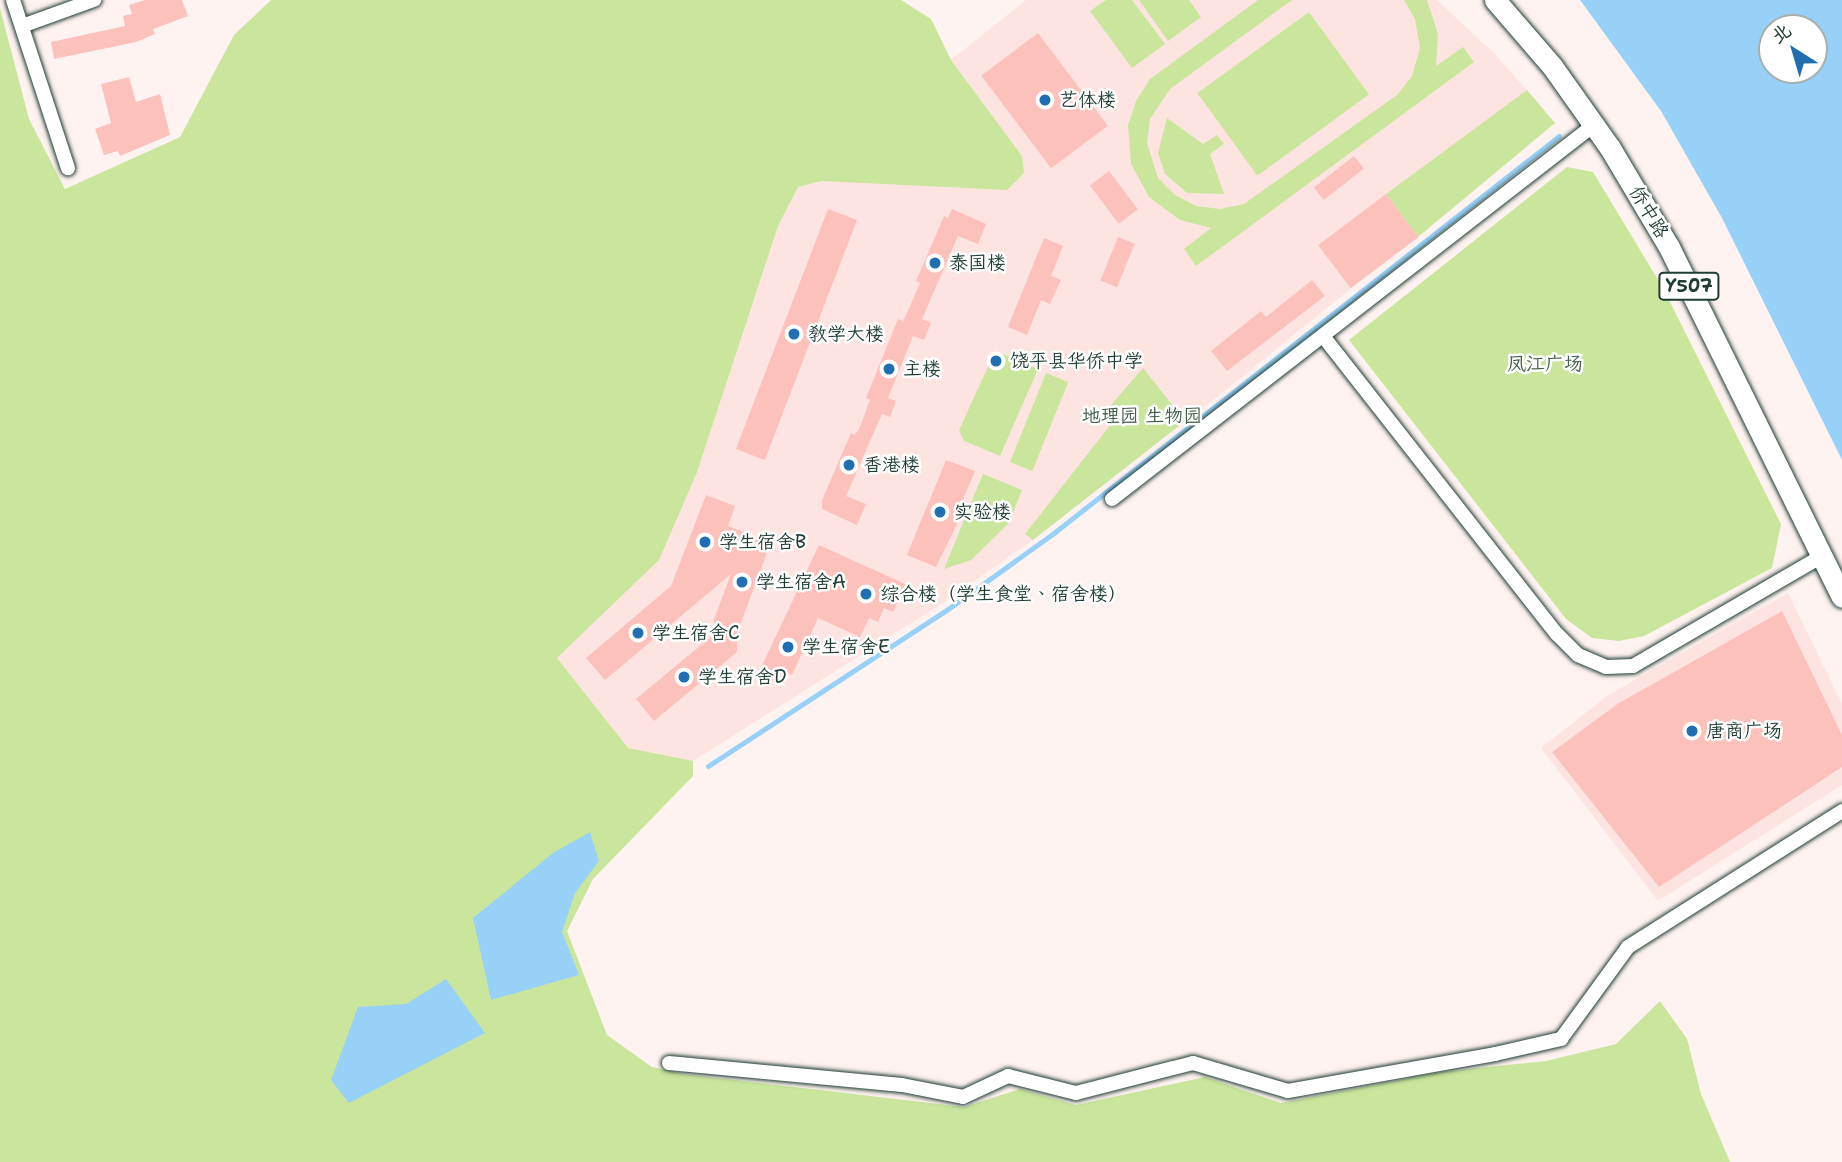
<!DOCTYPE html>
<html>
<head>
<meta charset="utf-8">
<style>
	body { margin:0 }
	#map { position:relative; width:1842px; height:1162px; overflow:hidden; background:#fff3f1; font-family:"Shantell Sans","LXGW WenKai TC",sans-serif }
	div>[style] { position:absolute }
	.built>* { inset:0; background:#fee4e1 }
	.green>* { inset:0; background:#cae59c; transform-origin:0 0 }
	.water>* { inset:0; background:#98d1f8 }
	.stream>* { height:5px; margin:-2.5px; padding:0 2.5px; transform-origin:2.5px; border-radius:2.5px; background:#98d1f8 }
	.building>* { inset:0; background:#fdc1bb; transform-origin:0 0 }
	.roads { filter:drop-shadow(0 0 2px #1f3d34) drop-shadow(0 0 2px #1f3d34) }
	.minor>* { height:14px; margin:-7px; padding:0 7px; transform-origin:7px; border-radius:7px; background:#fff }
	.primary>* { height:21px; margin:-10.5px; padding:0 10.5px; transform-origin:10.5px; border-radius:10.5px; background:#fff }
	.dots>* { width:19px; height:19px; translate:-50% -50%; box-sizing:border-box; border:4px solid #fff; border-radius:50% }
	span { translate:-50% -50%; white-space:nowrap; text-align:center; line-height:1.15; -webkit-text-stroke:5px #fff; paint-order:stroke }
	.shield-label span { padding:2px 5px; background:#fff; border:2px solid; border-radius:5px; -webkit-text-stroke-width:0 }
	.shield-label { font-size:18px; color:#1f3d34; font-weight:700 }
	.poi-label { font-size:19px; color:#1f3d34 }
	.left { translate:0 -50%; text-align:left }
	.street-label { font-size:19px; color:#1f3d34 }
	.park-label { font-size:19px; color:#415f49 }
	.north { position:absolute; left:1758px; top:14px; width:70px; height:70px; box-sizing:border-box; background:#fff; border:2px solid #a5b1ae; border-radius:50%; rotate:323deg; font-size:19px; font-weight:700; line-height:28px; text-align:center; color:#1f3d34 }
	.north::after { content:''; display:block; margin:auto; width:24px; height:32px; background:#1f6fb2; clip-path:polygon(50% 0,100% 100%,50% 72%,0 100%) }
</style>
</head>
<body>
<div id="map">
	<div class="built">
		<i style="clip-path:polygon(1026px 0,1437px 0,1496px 55px,1555px 123px,1231px 386px,1033px 540px,943px 603px,693px 761px,628px 748px,557px 658px,659px 560px,778px 226px,798px 187px,822px 181px,889px 183px,1022px 156px,951px 60px)"></i>
		<i style="clip-path:polygon(1788px 593px,1842px 704px,1842px 785px,1658px 901px,1541px 748px,1608px 695px)"></i>
	</div>
	<div class="green">
		<i style="clip-path:polygon(271px 0,901px 0,931px 19px,951px 60px,1022px 156px,1024px 173px,1007px 190px,822px 181px,798px 187px,778px 226px,697px 472px,659px 560px,557px 658px,628px 748px,693px 761px,693px 776px,593px 879px,567px 931px,607px 1035px,652px 1067px,683px 1074px,964px 1107px,1020px 1089px,1076px 1105px,1205px 1077px,1281px 1103px,1441px 1072px,1546px 1061px,1616px 1044px,1660px 1001px,1687px 1039px,1701px 1094px,1730px 1162px,0 1162px,0 8px,29px 119px,65px 189px,180px 137px,234px 35px)"></i>
		<i style="clip-path:polygon(1106px 0,1132px 0,1165px 44px,1132px 68px,1090px 11px)"></i>
		<i style="clip-path:polygon(1139px 0,1189px 0,1201px 17px,1168px 41px)"></i>
		<i style="clip-path:polygon(1258px 0,1292px 0,1170px 89px,1150px 119px,1147px 143px,1158px 178px,1175px 195px,1196px 206px,1220px 209px,1244px 204px,1397px 95px,1412px 76px,1420px 48px,1415px 19px,1404px 0,1427px 0,1438px 34px,1436px 66px,1463px 47px,1474px 62px,1196px 266px,1184px 249px,1211px 228px,1180px 220px,1149px 197px,1131px 164px,1128px 125px,1136px 101px,1150px 79px)"></i>
		<i style="left:1309px;top:12px;width:102px;height:138px;rotate:54deg"></i>
		<i style="clip-path:polygon(1527px 90px,1555px 123px,1418px 237px,1386px 194px)"></i>
		<i style="clip-path:polygon(1167px 118px,1203px 144px,1217px 135px,1224px 144px,1210px 154px,1224px 194px,1187px 193px,1165px 174px,1158px 153px)"></i>
		<i style="clip-path:polygon(1567px 167px,1593px 172px,1663px 288px,1781px 524px,1772px 568px,1644px 636px,1619px 641px,1592px 638px,1566px 619px,1349px 340px)"></i>
		<i style="clip-path:polygon(1001px 353px,1038px 369px,1000px 456px,964px 441px,959px 430px,992px 358px)"></i>
		<i style="clip-path:polygon(1143px 368px,1185px 421px,1033px 540px,1025px 534px,1111px 424px,1104px 413px)"></i>
		<i style="left:1046px;top:373px;width:24px;height:96px;rotate:22deg"></i>
		<i style="clip-path:polygon(983px 474px,1022px 490px,1009px 523px,971px 560px,944px 569px)"></i>
	</div>
	<div class="water">
		<i style="clip-path:polygon(evenodd,1580px 0,1842px 0,1842px 460px,1722px 218px,1661px 111px,1580px 0,1814px 28px,1814px 70px,1772px 70px,1772px 28px,1814px 28px)"></i>
		<i style="clip-path:polygon(590px 832px,599px 861px,575px 893px,562px 932px,579px 975px,491px 1000px,473px 918px,553px 853px)"></i>
		<i style="clip-path:polygon(446px 979px,485px 1033px,349px 1103px,331px 1080px,358px 1007px,406px 1004px)"></i>
	</div>
	<div class="stream">
		<i style="left:708px;top:766px;width:287px;rotate:-33.2deg"></i>
		<i style="left:948px;top:609px;width:132px;rotate:-35.7deg"></i>
		<i style="left:1055px;top:532px;width:641px;rotate:-38.16deg"></i>
	</div>
	<div class="building">
		<i style="clip-path:polygon(145px 0,182px 0,188px 16px,153px 29px,155px 34px,136px 42px,54px 59px,51px 42px,125px 26px,123px 16px,132px 14px,129px 5px)"></i>
		<i style="left:1038px;top:33px;width:116px;height:71px;rotate:53deg"></i>
		<i style="clip-path:polygon(129px 77px,136px 102px,160px 94px,170px 135px,120px 156px,118px 151px,104px 155px,95px 129px,111px 123px,101px 84px)"></i>
		<i style="left:1354px;top:156px;width:16px;height:51px;rotate:52deg"></i>
		<i style="left:1109px;top:171px;width:48px;height:24px;rotate:53deg"></i>
		<i style="left:1386px;top:194px;width:54px;height:85px;rotate:53deg"></i>
		<i style="left:828px;top:209px;width:31px;height:257px;rotate:21deg"></i>
		<i style="clip-path:polygon(952px 209px,986px 224px,978px 244px,958px 236px,922px 319px,931px 323px,924px 340px,913px 336px,888px 398px,896px 401px,890px 417px,882px 414px,846px 496px,866px 504px,857px 525px,822px 509px,822px 500px,851px 433px,855px 435px,860px 427px,870px 400px,866px 398px,898px 319px,903px 321px,907px 313px,920px 283px,916px 281px,944px 216px,948px 218px)"></i>
		<i style="left:1118px;top:237px;width:18px;height:47px;rotate:22deg"></i>
		<i style="clip-path:polygon(1044px 238px,1063px 246px,1051px 276px,1061px 280px,1050px 304px,1041px 300px,1027px 335px,1008px 327px)"></i>
		<i style="clip-path:polygon(1312px 280px,1325px 296px,1227px 371px,1211px 351px,1261px 311px,1266px 317px)"></i>
		<i style="clip-path:polygon(946px 460px,975px 471px,957px 514px,961px 516px,936px 567px,907px 555px)"></i>
		<i style="clip-path:polygon(706px 495px,735px 506px,728px 526px,771px 542px,737px 633px,737px 652px,654px 721px,636px 699px,724px 626px,713px 622px,731px 574px,605px 680px,586px 658px,671px 586px)"></i>
		<i style="clip-path:polygon(819px 545px,916px 589px,910px 603px,899px 598px,893px 612px,884px 608px,878px 622px,869px 618px,860px 637px,818px 618px,792px 675px,783px 671px,777px 683px,758px 674px)"></i>
		<i style="clip-path:polygon(1782px 611px,1842px 735px,1842px 767px,1659px 887px,1552px 752px,1619px 703px)"></i>
	</div>
	<div class="roads">
		<div class="minor">
			<i style="left:13px;top:0;width:177px;rotate:71.9deg"></i>
			<i style="left:22px;top:26px;width:77px;rotate:-19.9deg"></i>
			<i style="left:1323px;top:336px;width:379px;rotate:51.9deg"></i>
			<i style="left:1557px;top:634px;width:30px;rotate:45deg"></i>
			<i style="left:1578px;top:655px;width:30px;rotate:23deg"></i>
			<i style="left:1606px;top:667px;width:27px;rotate:-2deg"></i>
			<i style="left:1633px;top:666px;width:219px;rotate:-30.2deg"></i>
			<i style="left:1112px;top:499px;width:610px;rotate:-37.81deg"></i>
			<i style="left:669px;top:1063px;width:234px;rotate:5.4deg"></i>
			<i style="left:902px;top:1085px;width:62px;rotate:11.1deg"></i>
			<i style="left:963px;top:1097px;width:50px;rotate:-25deg"></i>
			<i style="left:1008px;top:1076px;width:70px;rotate:14deg"></i>
			<i style="left:1076px;top:1093px;width:121px;rotate:-14.4deg"></i>
			<i style="left:1193px;top:1063px;width:99px;rotate:16.4deg"></i>
			<i style="left:1288px;top:1091px;width:210px;rotate:-10.1deg"></i>
			<i style="left:1495px;top:1054px;width:68px;rotate:-12.8deg"></i>
			<i style="left:1561px;top:1039px;width:114px;rotate:-53.9deg"></i>
			<i style="left:1628px;top:947px;width:254px;rotate:-32.4deg"></i>
		</div>
		<div class="primary">
			<i style="left:1495px;top:0;width:87px;rotate:49.2deg"></i>
			<i style="left:1552px;top:66px;width:100px;rotate:54.7deg"></i>
			<i style="left:1610px;top:148px;width:115px;rotate:59.2deg"></i>
			<i style="left:1669px;top:247px;width:390px;rotate:63.7deg"></i>
		</div>
	</div>
	<div class="dots">
		<i style="left:1045px;top:100px;background:#1f6fb2"></i>
		<i style="left:935px;top:263px;background:#1f6fb2"></i>
		<i style="left:794px;top:334px;background:#1f6fb2"></i>
		<i style="left:996px;top:361px;background:#1f6fb2"></i>
		<i style="left:889px;top:369px;background:#1f6fb2"></i>
		<i style="left:849px;top:465px;background:#1f6fb2"></i>
		<i style="left:940px;top:512px;background:#1f6fb2"></i>
		<i style="left:705px;top:542px;background:#1f6fb2"></i>
		<i style="left:742px;top:582px;background:#1f6fb2"></i>
		<i style="left:866px;top:594px;background:#1f6fb2"></i>
		<i style="left:638px;top:633px;background:#1f6fb2"></i>
		<i style="left:788px;top:647px;background:#1f6fb2"></i>
		<i style="left:684px;top:677px;background:#1f6fb2"></i>
		<i style="left:1692px;top:731px;background:#1f6fb2"></i>
	</div>
	<div class="shield-label">
		<span style="left:1689px;top:286px">Y507</span>
	</div>
	<div class="poi-label">
		<span class="left" style="left:1059px;top:100px">艺体楼</span>
		<span class="left" style="left:949px;top:263px">泰国楼</span>
		<span class="left" style="left:808px;top:334px">教学大楼</span>
		<span class="left" style="left:1010px;top:361px">饶平县华侨中学</span>
		<span class="left" style="left:903px;top:369px">主楼</span>
		<span class="left" style="left:863px;top:465px">香港楼</span>
		<span class="left" style="left:954px;top:512px">实验楼</span>
		<span class="left" style="left:719px;top:542px">学生宿舍B</span>
		<span class="left" style="left:756px;top:582px">学生宿舍A</span>
		<span class="left" style="left:880px;top:594px">综合楼（学生食堂、宿舍楼）</span>
		<span class="left" style="left:652px;top:633px">学生宿舍C</span>
		<span class="left" style="left:802px;top:647px">学生宿舍E</span>
		<span class="left" style="left:698px;top:677px">学生宿舍D</span>
		<span class="left" style="left:1706px;top:731px">唐商广场</span>
	</div>
	<div class="street-label">
		<span style="left:1649px;top:212px;rotate:59deg">侨中路</span>
	</div>
	<div class="park-label">
		<span style="left:1545px;top:364px">凤江广场</span>
		<span style="left:1142px;top:416px">地理园 生物园</span>
	</div>
	<div class="north">北</div>
</div>
</body>
</html>
